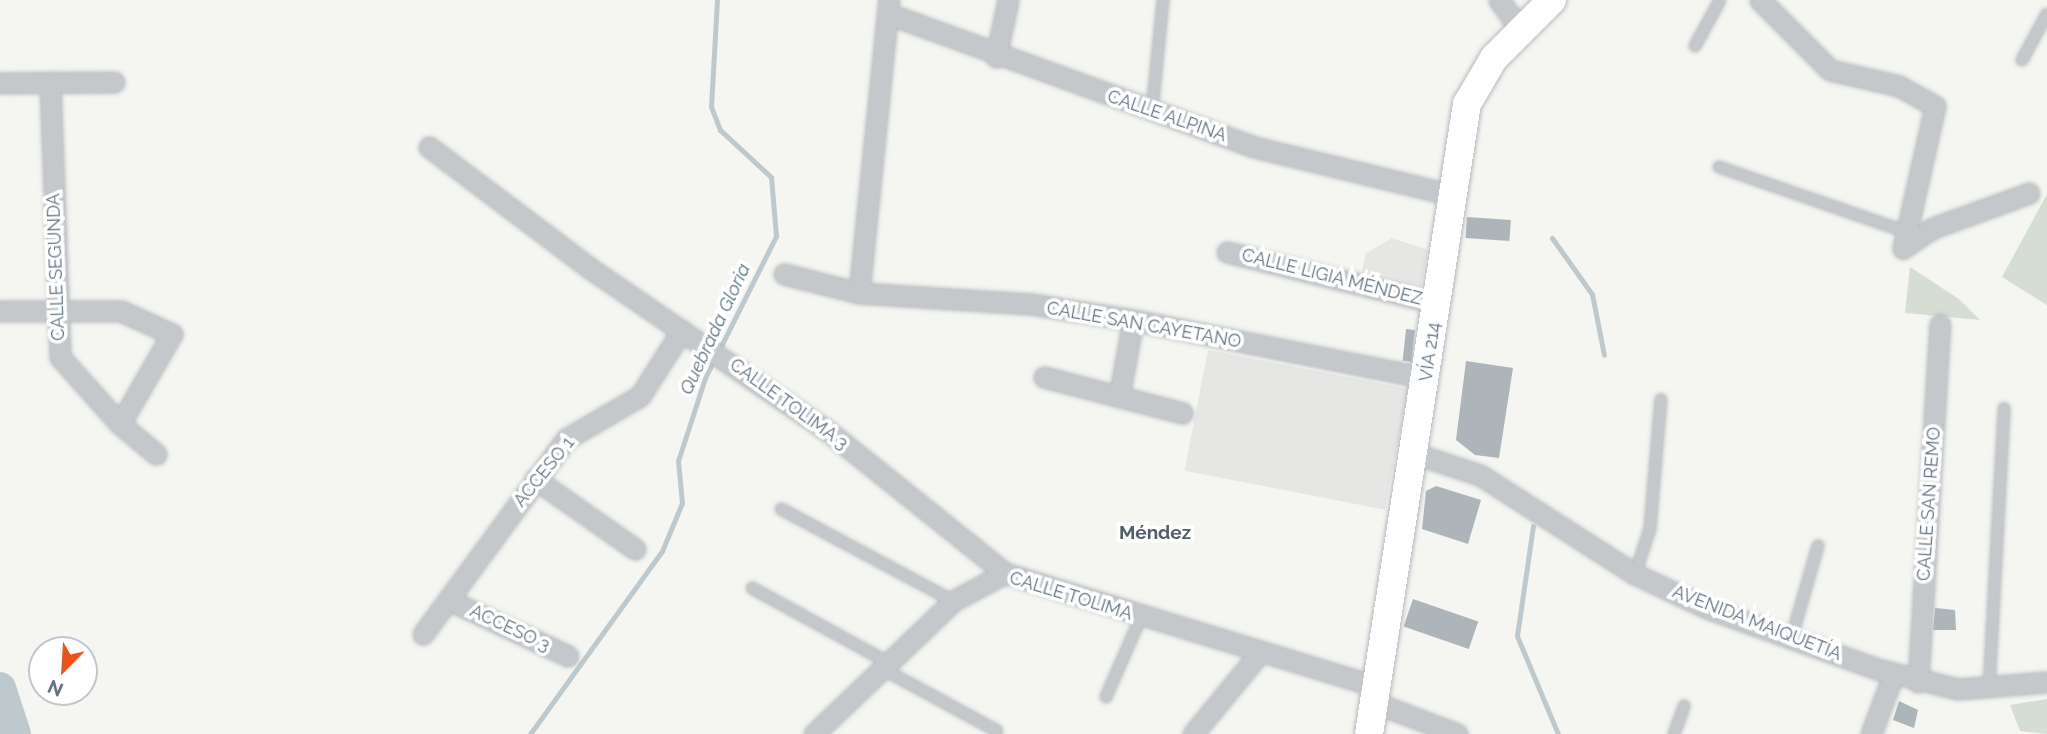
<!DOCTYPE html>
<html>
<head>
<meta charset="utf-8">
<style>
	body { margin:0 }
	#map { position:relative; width:2047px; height:734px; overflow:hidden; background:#f5f6f1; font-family:Raleway,sans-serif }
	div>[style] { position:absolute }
	.built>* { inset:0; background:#e6e7e5; transform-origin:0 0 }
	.green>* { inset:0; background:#d6ddd2 }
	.stream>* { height:5px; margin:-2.5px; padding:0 2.5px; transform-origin:2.5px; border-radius:2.5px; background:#bec9ce }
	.river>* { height:32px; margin:-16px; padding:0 16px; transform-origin:16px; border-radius:16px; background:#bec9ce }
	.building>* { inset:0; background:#adb4ba; transform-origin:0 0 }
	.roads { filter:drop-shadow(0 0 2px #b6bbc0) drop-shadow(0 0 2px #b6bbc0) }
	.service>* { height:10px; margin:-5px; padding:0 5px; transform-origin:5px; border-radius:5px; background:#c4c8cb }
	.minor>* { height:19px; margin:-9.5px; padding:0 9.5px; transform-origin:9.5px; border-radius:9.5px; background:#c4c8cb }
	.secondary>* { height:28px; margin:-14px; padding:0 14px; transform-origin:14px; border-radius:14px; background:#fff }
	span { translate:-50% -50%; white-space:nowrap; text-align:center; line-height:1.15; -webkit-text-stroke:7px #fff; paint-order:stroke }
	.street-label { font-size:18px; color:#627484 }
	.water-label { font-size:19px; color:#5e7781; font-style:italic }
	.neighbourhood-label { font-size:19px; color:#515d69; font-weight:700 }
	.north { position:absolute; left:28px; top:636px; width:70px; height:70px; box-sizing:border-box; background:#fff; border:2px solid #c0c7ce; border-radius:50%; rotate:204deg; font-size:19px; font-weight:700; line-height:28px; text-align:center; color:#627484 }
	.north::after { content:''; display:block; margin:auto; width:24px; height:32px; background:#ed521a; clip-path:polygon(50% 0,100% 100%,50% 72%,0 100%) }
</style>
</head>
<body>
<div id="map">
	<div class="built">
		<i style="clip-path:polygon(1392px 238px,1428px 250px,1420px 292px,1361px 275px,1366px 253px)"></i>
		<i style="left:1208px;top:350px;width:204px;height:123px;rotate:11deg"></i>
	</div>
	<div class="green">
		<i style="clip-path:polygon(2047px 194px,2047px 305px,2002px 277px)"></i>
		<i style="clip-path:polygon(1910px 267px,1959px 299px,1980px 320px,1905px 313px)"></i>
		<i style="clip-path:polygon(2047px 699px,2047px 734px,2020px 731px,2010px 705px)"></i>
	</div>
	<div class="stream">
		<i style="left:1552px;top:238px;width:69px;rotate:54.5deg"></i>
		<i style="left:1592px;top:294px;width:62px;rotate:78.9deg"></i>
		<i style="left:1533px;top:526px;width:111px;rotate:98.3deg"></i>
		<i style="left:1517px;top:636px;width:106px;rotate:67.3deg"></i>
		<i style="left:530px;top:734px;width:226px;rotate:-54.2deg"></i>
		<i style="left:662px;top:551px;width:52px;rotate:-67.4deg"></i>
		<i style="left:682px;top:503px;width:42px;rotate:-95.4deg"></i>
		<i style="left:678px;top:461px;width:87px;rotate:-72deg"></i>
		<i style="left:705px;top:378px;width:159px;rotate:-63.4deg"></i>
		<i style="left:776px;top:236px;width:59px;rotate:-94.8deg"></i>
		<i style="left:771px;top:177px;width:69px;rotate:-137.3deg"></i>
		<i style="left:720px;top:130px;width:25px;rotate:-111deg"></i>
		<i style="left:711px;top:107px;width:107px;rotate:-86.8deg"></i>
	</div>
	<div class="river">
		<i style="left:0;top:688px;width:48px;rotate:71.9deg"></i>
	</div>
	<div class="building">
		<i style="left:1467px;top:217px;width:44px;height:21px;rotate:4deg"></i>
		<i style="left:1406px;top:329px;width:9px;height:32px;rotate:6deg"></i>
		<i style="clip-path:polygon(1466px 361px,1513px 368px,1499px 458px,1475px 455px,1456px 440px)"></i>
		<i style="clip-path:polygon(1436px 486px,1481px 500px,1468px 544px,1422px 529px,1426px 491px)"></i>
		<i style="left:1413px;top:599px;width:69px;height:29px;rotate:19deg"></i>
		<i style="clip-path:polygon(1935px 608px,1955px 610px,1956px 630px,1933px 630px)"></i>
		<i style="clip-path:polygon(1899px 701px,1918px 710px,1914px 728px,1893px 720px)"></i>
	</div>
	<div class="roads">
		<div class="service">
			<i style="left:1695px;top:46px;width:52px;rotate:-61.5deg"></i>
			<i style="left:2022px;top:60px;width:52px;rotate:-61.5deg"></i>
			<i style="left:1152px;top:111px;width:112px;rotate:-84.3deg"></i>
			<i style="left:1719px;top:167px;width:199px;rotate:19.1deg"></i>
			<i style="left:781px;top:509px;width:195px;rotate:28.1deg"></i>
			<i style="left:1635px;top:574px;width:47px;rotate:-71.6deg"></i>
			<i style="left:1650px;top:529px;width:130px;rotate:-85.2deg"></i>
			<i style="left:752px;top:588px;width:154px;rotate:28.7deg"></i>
			<i style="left:1792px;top:636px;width:94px;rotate:-73.9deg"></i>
			<i style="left:881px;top:668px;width:132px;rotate:28.5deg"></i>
			<i style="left:1989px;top:688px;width:280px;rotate:-86.9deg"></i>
			<i style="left:1106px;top:697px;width:87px;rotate:-66.4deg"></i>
			<i style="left:1674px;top:734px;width:30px;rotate:-70deg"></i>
		</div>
		<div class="minor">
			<i style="left:1499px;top:0;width:34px;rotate:54deg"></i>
			<i style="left:1760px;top:0;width:99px;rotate:45deg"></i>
			<i style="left:1830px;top:70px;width:71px;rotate:13.1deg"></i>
			<i style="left:1899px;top:86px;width:41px;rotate:29.1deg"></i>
			<i style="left:1935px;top:106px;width:146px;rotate:102.7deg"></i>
			<i style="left:1903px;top:248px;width:36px;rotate:-34deg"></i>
			<i style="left:1933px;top:228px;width:102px;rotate:-20deg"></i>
			<i style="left:889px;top:14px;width:388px;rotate:20deg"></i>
			<i style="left:1254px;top:147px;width:204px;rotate:13.6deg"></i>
			<i style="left:996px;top:57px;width:58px;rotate:-78.1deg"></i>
			<i style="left:50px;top:82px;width:275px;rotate:87.9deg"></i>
			<i style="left:60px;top:357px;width:90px;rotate:48.2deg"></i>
			<i style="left:120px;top:424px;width:47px;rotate:39.8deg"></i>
			<i style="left:0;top:83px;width:114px;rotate:-0.5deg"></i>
			<i style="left:429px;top:147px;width:203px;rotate:37deg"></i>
			<i style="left:591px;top:269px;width:288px;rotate:34.4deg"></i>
			<i style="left:829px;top:432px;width:226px;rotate:38.7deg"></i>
			<i style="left:1227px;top:252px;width:216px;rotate:13.7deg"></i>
			<i style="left:784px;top:274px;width:77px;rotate:14.2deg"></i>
			<i style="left:859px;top:293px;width:172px;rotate:3.7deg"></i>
			<i style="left:1031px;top:304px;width:103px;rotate:8.9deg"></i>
			<i style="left:1133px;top:320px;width:300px;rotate:11.2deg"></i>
			<i style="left:859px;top:293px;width:295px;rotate:-84.2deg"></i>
			<i style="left:0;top:311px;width:121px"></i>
			<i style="left:121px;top:311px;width:56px;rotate:24.3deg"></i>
			<i style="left:172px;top:334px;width:104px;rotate:120deg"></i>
			<i style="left:1044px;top:377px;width:143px;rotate:14.6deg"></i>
			<i style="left:1119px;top:397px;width:78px;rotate:-79.7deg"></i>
			<i style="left:1413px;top:453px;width:71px;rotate:18.2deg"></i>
			<i style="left:1480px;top:475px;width:184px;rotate:32.6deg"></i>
			<i style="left:1635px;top:574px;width:80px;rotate:25.3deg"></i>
			<i style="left:1707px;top:608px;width:181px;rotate:19.7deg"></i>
			<i style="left:1877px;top:669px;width:83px;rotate:13.9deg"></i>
			<i style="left:1958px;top:689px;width:89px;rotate:-4.5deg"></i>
			<i style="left:535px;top:479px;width:122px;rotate:35deg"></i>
			<i style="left:451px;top:601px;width:129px;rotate:25.2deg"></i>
			<i style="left:423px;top:634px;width:242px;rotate:-53.7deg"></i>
			<i style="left:566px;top:439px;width:86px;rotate:-30.2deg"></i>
			<i style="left:640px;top:396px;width:78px;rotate:-57.5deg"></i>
			<i style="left:1918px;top:682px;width:358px;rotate:-86.5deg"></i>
			<i style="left:1373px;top:702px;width:90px;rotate:20.9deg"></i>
			<i style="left:814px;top:734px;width:192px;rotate:-43.7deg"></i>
			<i style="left:953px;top:601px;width:59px;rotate:-28.3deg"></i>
			<i style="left:1005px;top:573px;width:389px;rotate:17deg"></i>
			<i style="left:1193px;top:734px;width:102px;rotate:-50.6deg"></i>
			<i style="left:1871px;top:734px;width:63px;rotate:-69.6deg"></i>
		</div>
		<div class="secondary">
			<i style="left:1369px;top:734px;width:638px;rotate:-81.16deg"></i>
			<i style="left:1467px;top:104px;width:53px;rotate:-59.6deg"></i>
			<i style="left:1494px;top:58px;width:82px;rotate:-45deg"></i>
		</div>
	</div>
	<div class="street-label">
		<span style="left:1167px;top:116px;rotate:19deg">CALLE ALPINA</span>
		<span style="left:56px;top:267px;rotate:-92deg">CALLE SEGUNDA</span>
		<span style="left:1332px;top:277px;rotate:14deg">CALLE LIGIA MÉNDEZ</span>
		<span style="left:1144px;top:325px;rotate:10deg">CALLE SAN CAYETANO</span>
		<span style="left:1430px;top:352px;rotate:-82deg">VÍA 214</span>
		<span style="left:789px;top:404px;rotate:36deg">CALLE TOLIMA 3</span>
		<span style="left:544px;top:472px;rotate:-51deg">ACCESO 1</span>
		<span style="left:1929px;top:504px;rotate:-86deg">CALLE SAN REMO</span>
		<span style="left:1071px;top:596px;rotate:17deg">CALLE TOLIMA</span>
		<span style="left:1757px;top:623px;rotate:21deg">AVENIDA MAIQUETÍA</span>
		<span style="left:510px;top:628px;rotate:25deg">ACCESO 3</span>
	</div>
	<div class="water-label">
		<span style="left:715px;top:329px;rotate:-65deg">Quebrada Gloria</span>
	</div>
	<div class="neighbourhood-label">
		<span style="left:1155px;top:533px">Méndez</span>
	</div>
	<div class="north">N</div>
</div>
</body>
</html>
